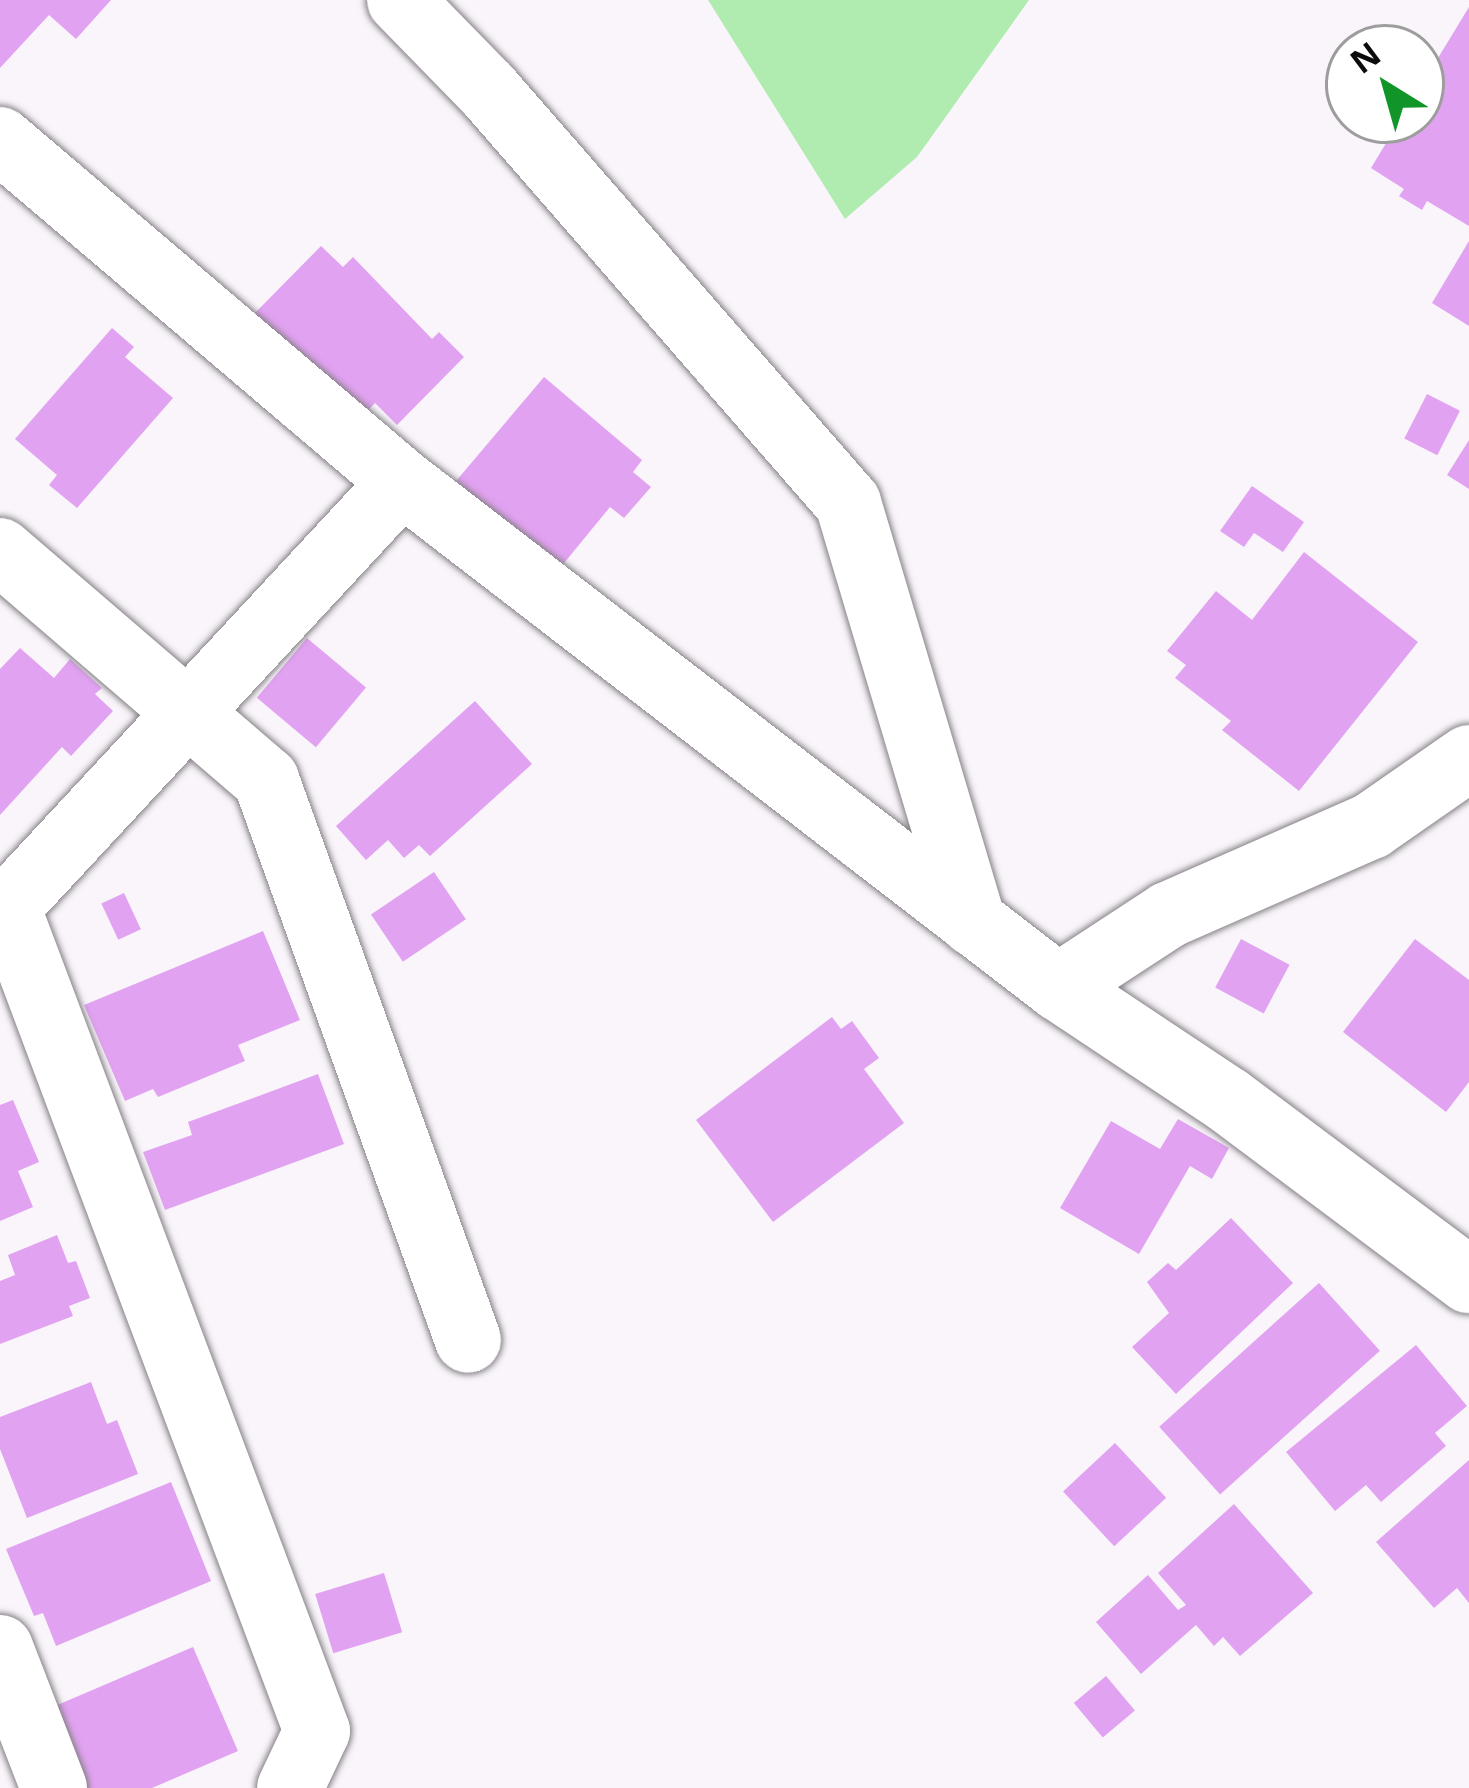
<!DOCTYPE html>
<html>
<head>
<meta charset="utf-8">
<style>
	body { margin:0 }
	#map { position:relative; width:1469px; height:1788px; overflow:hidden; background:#f9f5fa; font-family:"Open Sans",sans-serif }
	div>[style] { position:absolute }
	.green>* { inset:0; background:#b0ebb0 }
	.building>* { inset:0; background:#e2a2f2; transform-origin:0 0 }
	.roads { filter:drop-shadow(0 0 3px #868287) drop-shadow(0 0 3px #868287) }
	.minor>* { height:66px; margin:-33px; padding:0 33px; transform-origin:33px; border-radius:33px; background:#fff }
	span { translate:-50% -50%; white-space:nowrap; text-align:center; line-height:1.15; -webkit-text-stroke:10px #fff; paint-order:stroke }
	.north { position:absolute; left:1325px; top:24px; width:120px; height:120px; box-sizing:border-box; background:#fff; border:3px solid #9e9d9e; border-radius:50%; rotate:323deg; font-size:33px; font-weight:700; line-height:48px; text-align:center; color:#0c0b0c }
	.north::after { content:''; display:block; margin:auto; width:42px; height:54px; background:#119529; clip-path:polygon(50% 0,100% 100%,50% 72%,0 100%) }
</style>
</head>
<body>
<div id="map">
	<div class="green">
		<i style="clip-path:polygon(708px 0,1029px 0,917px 157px,845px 219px)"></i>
	</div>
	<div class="building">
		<i style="clip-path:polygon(0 0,111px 0,76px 39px,49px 15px,0 68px)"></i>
		<i style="clip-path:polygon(1469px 7px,1469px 226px,1427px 201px,1422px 210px,1399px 196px,1404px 189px,1371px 168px,1400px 120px,1421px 120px,1421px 86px)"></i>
		<i style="clip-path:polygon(1469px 241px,1469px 326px,1432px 303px)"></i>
		<i style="clip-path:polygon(321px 246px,343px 267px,353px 257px,432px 339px,439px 332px,464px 357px,397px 425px,375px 403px,353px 426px,254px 314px)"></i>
		<i style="clip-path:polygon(112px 328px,134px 347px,125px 357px,173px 398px,77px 508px,49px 485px,57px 475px,15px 439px)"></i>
		<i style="clip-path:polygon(544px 377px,642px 460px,633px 472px,651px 487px,624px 518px,610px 507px,560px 568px,456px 481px)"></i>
		<i style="left:1427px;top:394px;width:37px;height:50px;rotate:27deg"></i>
		<i style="clip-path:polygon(1469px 440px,1469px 489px,1447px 475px)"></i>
		<i style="clip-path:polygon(1252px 486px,1304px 522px,1283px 552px,1254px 533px,1244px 547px,1220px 531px)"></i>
		<i style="clip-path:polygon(1304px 552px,1418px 642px,1299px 791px,1222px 730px,1231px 721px,1175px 678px,1186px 665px,1167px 651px,1216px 591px,1252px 620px)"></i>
		<i style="left:307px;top:638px;width:77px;height:78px;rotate:40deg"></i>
		<i style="clip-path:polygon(20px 648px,54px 678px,70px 659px,102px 688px,95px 694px,113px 711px,71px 756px,62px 747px,0 815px,0 669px)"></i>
		<i style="clip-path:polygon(475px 701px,532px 764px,430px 856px,419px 845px,404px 858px,388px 840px,366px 860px,336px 826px)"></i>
		<i style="left:434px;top:872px;width:57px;height:76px;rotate:56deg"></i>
		<i style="left:124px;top:893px;width:40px;height:25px;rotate:65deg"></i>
		<i style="clip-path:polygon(263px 931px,300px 1020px,238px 1045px,245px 1061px,158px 1097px,153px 1089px,125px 1101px,84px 1005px)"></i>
		<i style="left:1241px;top:939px;width:55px;height:55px;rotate:28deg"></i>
		<i style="clip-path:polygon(1415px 939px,1469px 980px,1469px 1082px,1446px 1112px,1343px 1032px)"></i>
		<i style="clip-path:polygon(832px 1017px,841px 1029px,852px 1021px,879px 1058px,864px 1069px,904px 1123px,773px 1222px,696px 1120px)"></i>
		<i style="clip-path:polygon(318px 1074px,344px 1144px,165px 1210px,143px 1152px,192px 1135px,188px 1122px)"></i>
		<i style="clip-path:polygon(13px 1100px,39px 1162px,18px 1171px,33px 1207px,0 1221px,0 1105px)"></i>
		<i style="clip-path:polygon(1178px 1119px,1229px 1148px,1212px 1179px,1190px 1166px,1139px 1254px,1060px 1208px,1111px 1121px,1160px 1149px)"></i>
		<i style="clip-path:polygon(1231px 1218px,1293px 1283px,1176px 1394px,1132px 1347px,1169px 1313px,1147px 1282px,1168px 1263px,1176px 1270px)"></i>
		<i style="clip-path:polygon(57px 1235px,68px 1263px,76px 1261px,90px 1298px,69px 1306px,73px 1316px,0 1344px,0 1281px,15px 1275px,8px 1255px)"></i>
		<i style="left:1319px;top:1283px;width:91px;height:215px;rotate:48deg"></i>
		<i style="clip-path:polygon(1416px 1345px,1467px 1406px,1435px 1433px,1446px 1446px,1381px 1502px,1366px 1485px,1335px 1511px,1286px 1452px)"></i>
		<i style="clip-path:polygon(91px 1382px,107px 1424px,117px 1420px,138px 1474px,27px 1518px,0 1449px,0 1417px)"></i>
		<i style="left:1115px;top:1443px;width:75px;height:71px;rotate:47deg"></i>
		<i style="clip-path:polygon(1469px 1460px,1469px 1603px,1457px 1588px,1434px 1608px,1376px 1542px)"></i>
		<i style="clip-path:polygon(171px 1482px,211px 1581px,56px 1646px,43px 1613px,34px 1616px,6px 1549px)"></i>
		<i style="clip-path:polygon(1234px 1504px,1313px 1593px,1240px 1656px,1223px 1637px,1214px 1646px,1196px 1625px,1141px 1674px,1096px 1622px,1148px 1575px,1178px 1610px,1186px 1605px,1158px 1573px)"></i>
		<i style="left:384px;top:1573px;width:62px;height:72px;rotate:73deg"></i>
		<i style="clip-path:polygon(193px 1647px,238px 1751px,152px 1788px,82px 1788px,48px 1709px)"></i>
		<i style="left:1106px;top:1676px;width:45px;height:42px;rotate:50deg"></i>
	</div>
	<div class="roads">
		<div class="minor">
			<i style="left:400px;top:0;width:124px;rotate:45.7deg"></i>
			<i style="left:487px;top:89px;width:549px;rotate:48.91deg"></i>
			<i style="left:848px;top:503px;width:438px;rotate:73.4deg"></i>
			<i style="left:0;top:140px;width:528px;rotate:40.39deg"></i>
			<i style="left:402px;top:482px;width:828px;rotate:37.59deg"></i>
			<i style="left:1058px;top:987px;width:204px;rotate:33.6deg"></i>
			<i style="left:1228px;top:1100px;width:301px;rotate:36.8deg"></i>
			<i style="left:0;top:551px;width:351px;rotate:40.7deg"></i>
			<i style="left:266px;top:780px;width:595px;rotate:70.16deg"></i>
			<i style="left:9px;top:912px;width:875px;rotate:69.39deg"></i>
			<i style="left:317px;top:1731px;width:63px;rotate:115.3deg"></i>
			<i style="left:0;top:915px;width:591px;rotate:-47.13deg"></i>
			<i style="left:1058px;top:987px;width:131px;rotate:-33.2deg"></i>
			<i style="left:1168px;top:915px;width:222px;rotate:-23.7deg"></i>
			<i style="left:1371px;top:826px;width:119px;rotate:-34.8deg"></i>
			<i style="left:0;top:1648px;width:150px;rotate:68.9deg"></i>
		</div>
	</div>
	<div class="north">N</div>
</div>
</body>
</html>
